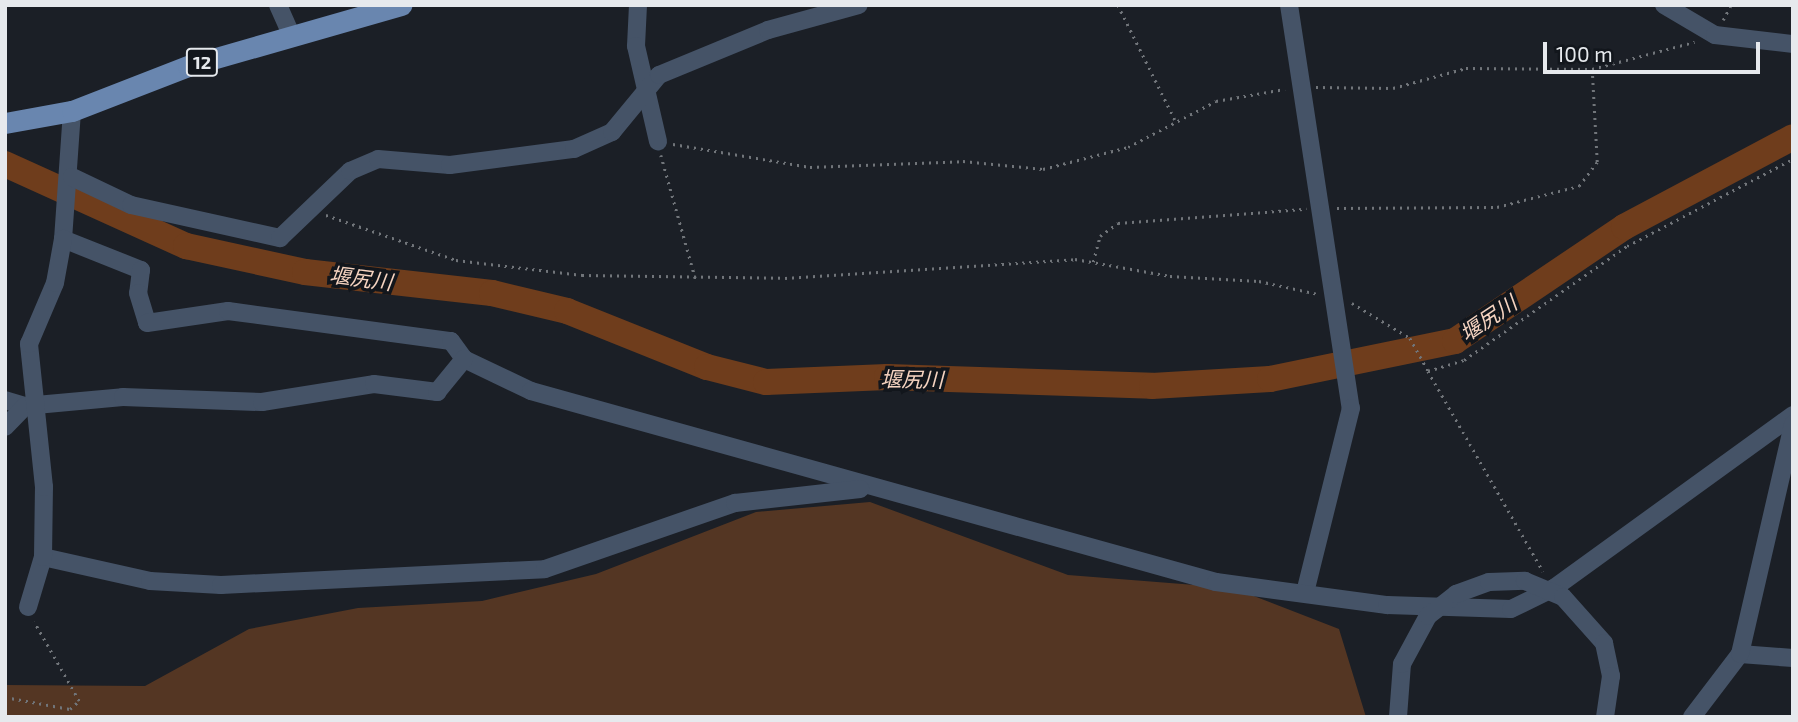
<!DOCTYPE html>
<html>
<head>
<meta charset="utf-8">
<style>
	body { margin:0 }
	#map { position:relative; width:1798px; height:722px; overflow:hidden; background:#1b1f26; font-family:"Exo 2","Noto Sans JP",sans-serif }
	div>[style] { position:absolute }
	.green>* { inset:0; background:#543623 }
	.river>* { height:26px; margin:-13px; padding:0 13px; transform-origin:13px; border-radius:13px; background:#6f3d1c }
	.path>* { height:2.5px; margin-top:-1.25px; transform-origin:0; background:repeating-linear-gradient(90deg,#71757a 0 2px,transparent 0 7px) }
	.minor>* { height:18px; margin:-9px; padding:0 9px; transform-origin:9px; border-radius:9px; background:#455367 }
	.major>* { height:21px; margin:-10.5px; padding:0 10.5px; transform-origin:10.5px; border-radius:10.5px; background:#6986af }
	span { translate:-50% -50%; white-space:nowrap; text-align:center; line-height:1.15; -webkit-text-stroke:7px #12161c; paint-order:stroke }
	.shield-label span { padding:2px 5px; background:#12161c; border:2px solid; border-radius:5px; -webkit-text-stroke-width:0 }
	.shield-label { font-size:18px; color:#e6e9ed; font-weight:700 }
	.water-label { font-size:21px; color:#f6d4c1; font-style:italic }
	.frame { position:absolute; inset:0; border:7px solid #e6e9ed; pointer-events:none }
	.scale { position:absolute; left:1543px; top:42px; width:217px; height:32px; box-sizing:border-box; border:4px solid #e6e9ed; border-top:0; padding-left:9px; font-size:21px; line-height:24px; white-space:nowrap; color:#e6e9ed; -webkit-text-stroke:5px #12161c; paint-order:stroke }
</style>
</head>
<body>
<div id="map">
	<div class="green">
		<i style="clip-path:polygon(870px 502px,1068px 575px,1233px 588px,1339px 629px,1366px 717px,5px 717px,5px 685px,145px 686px,249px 629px,358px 608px,482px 601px,596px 574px,756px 512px)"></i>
	</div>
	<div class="river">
		<i style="left:5px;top:164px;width:199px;rotate:24.4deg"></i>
		<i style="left:186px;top:246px;width:122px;rotate:12.3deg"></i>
		<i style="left:305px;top:272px;width:188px;rotate:6.4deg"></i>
		<i style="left:492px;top:293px;width:77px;rotate:13.5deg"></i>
		<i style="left:567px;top:311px;width:151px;rotate:21.8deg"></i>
		<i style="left:707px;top:367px;width:61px;rotate:14.3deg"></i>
		<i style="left:766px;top:382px;width:121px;rotate:-2.4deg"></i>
		<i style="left:887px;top:377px;width:265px;rotate:1.9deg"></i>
		<i style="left:1152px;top:386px;width:118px;rotate:-3.4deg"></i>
		<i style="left:1270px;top:379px;width:189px;rotate:-11.6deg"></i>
		<i style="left:1455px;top:341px;width:204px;rotate:-34deg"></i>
		<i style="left:1624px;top:227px;width:191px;rotate:-28deg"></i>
	</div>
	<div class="path">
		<i style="left:1118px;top:5px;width:128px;rotate:63.6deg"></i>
		<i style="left:1723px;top:20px;width:17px;rotate:-62deg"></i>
		<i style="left:1316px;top:87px;width:77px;rotate:0.7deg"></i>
		<i style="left:1393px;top:88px;width:76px;rotate:-15.3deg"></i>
		<i style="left:1466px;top:68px;width:126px;rotate:0.5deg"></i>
		<i style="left:1592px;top:69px;width:106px;rotate:-14.8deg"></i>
		<i style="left:673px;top:144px;width:139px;rotate:9.5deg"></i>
		<i style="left:810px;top:167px;width:153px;rotate:-2.2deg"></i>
		<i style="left:963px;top:161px;width:80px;rotate:5.7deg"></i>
		<i style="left:1043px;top:169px;width:88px;rotate:-14.5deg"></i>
		<i style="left:1128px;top:147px;width:99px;rotate:-27.6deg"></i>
		<i style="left:1216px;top:101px;width:70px;rotate:-9.9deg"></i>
		<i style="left:661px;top:155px;width:130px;rotate:74.4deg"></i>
		<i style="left:1337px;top:208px;width:160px;rotate:-0.4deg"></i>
		<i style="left:1497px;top:207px;width:85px;rotate:-14.4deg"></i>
		<i style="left:1579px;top:186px;width:30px;rotate:-53deg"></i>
		<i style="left:1597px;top:162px;width:92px;rotate:-93.1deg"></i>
		<i style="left:326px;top:215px;width:138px;rotate:19.1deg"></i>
		<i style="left:456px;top:260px;width:127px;rotate:6.8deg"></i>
		<i style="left:582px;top:275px;width:203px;rotate:0.8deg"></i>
		<i style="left:785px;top:278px;width:291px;rotate:-3.7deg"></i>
		<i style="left:1075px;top:259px;width:97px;rotate:10.1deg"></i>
		<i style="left:1170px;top:276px;width:89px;rotate:3.2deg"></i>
		<i style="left:1259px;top:281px;width:60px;rotate:12.4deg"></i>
		<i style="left:1093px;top:262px;width:27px;rotate:-75deg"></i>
		<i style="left:1100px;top:236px;width:22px;rotate:-36deg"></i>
		<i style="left:1118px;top:223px;width:189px;rotate:-4.3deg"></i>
		<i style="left:1352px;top:303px;width:68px;rotate:31.1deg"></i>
		<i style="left:1410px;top:338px;width:38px;rotate:61deg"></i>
		<i style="left:1428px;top:371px;width:38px;rotate:-17deg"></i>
		<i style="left:1464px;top:360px;width:199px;rotate:-35deg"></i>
		<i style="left:1627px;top:246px;width:187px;rotate:-27.7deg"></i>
		<i style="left:1428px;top:371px;width:231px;rotate:60.1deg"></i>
		<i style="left:5px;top:697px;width:66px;rotate:10.5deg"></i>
		<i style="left:70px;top:709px;width:12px;rotate:-42deg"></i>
		<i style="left:79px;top:701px;width:91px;rotate:-119.7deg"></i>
	</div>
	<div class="minor">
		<i style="left:278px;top:5px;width:34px;rotate:66deg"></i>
		<i style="left:638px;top:5px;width:41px;rotate:92.8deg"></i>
		<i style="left:636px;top:46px;width:98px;rotate:77deg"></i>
		<i style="left:1289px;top:5px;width:408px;rotate:81.3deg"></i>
		<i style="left:1351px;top:408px;width:191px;rotate:104deg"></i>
		<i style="left:1664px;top:5px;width:59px;rotate:30.5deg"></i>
		<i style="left:1715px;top:35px;width:79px;rotate:6.6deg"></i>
		<i style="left:72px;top:111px;width:128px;rotate:94deg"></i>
		<i style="left:63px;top:239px;width:84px;rotate:21.7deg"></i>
		<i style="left:141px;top:270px;width:23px;rotate:97deg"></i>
		<i style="left:138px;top:293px;width:31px;rotate:73deg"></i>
		<i style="left:147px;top:323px;width:82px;rotate:-8.4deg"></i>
		<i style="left:228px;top:311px;width:225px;rotate:7.7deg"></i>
		<i style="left:451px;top:341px;width:22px;rotate:54deg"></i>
		<i style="left:464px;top:359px;width:74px;rotate:25.5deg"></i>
		<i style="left:531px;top:391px;width:711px;rotate:15.58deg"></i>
		<i style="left:1216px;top:582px;width:173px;rotate:7.7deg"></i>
		<i style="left:1387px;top:605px;width:124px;rotate:1.8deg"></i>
		<i style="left:1511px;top:609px;width:48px;rotate:-26deg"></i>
		<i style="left:1554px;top:588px;width:295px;rotate:-35.9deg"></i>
		<i style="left:72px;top:177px;width:65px;rotate:25.4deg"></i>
		<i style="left:131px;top:205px;width:153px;rotate:12.5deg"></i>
		<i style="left:280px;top:238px;width:97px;rotate:-43.7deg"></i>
		<i style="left:350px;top:171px;width:30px;rotate:-23deg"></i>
		<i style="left:378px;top:159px;width:72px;rotate:4.8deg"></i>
		<i style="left:450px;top:165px;width:125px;rotate:-7.4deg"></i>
		<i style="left:574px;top:149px;width:42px;rotate:-24.1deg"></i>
		<i style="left:612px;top:132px;width:74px;rotate:-50.5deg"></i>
		<i style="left:659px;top:75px;width:118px;rotate:-22.4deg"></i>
		<i style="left:768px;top:30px;width:94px;rotate:-15.4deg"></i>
		<i style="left:5px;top:400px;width:21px;rotate:17deg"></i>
		<i style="left:25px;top:406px;width:98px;rotate:-5.2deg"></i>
		<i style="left:123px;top:397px;width:139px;rotate:2.1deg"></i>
		<i style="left:262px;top:402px;width:113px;rotate:-9.1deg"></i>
		<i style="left:374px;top:384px;width:64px;rotate:7.2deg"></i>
		<i style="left:437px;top:392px;width:43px;rotate:-50.7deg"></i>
		<i style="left:5px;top:427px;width:29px;rotate:-46deg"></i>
		<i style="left:43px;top:557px;width:110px;rotate:12.6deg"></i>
		<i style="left:150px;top:581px;width:71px;rotate:3.2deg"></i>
		<i style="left:221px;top:585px;width:324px;rotate:-2.8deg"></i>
		<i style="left:545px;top:569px;width:201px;rotate:-19.2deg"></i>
		<i style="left:735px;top:503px;width:126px;rotate:-6.4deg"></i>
		<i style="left:28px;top:607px;width:52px;rotate:-73.3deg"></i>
		<i style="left:43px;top:557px;width:70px;rotate:-89.2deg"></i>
		<i style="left:44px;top:487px;width:144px;rotate:-96deg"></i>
		<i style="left:29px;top:344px;width:66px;rotate:-66.9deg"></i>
		<i style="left:55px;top:283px;width:45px;rotate:-79.7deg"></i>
		<i style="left:1740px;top:654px;width:53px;rotate:4.3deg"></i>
		<i style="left:1398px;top:717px;width:53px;rotate:-85.7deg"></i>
		<i style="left:1402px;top:664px;width:55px;rotate:-61.6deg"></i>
		<i style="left:1428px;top:616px;width:36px;rotate:-38deg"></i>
		<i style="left:1456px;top:594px;width:35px;rotate:-20deg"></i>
		<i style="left:1489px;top:582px;width:36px;rotate:-2deg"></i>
		<i style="left:1525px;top:581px;width:41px;rotate:22.8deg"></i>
		<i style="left:1563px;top:597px;width:62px;rotate:48.3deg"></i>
		<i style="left:1604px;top:643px;width:34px;rotate:78deg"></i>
		<i style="left:1611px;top:676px;width:41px;rotate:98.3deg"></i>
		<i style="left:1692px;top:717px;width:79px;rotate:-52.7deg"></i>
		<i style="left:1740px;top:654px;width:236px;rotate:-77deg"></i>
	</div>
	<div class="major">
		<i style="left:5px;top:123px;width:68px;rotate:-10.2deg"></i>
		<i style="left:72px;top:111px;width:124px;rotate:-21.2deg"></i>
		<i style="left:188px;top:66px;width:222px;rotate:-16deg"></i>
	</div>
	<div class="shield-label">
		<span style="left:202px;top:62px">12</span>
	</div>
	<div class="water-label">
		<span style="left:361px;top:278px;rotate:7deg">堰尻川</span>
		<span style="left:1488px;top:318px;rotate:-34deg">堰尻川</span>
		<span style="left:912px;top:379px;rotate:1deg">堰尻川</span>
	</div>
	<div class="frame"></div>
	<div class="scale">100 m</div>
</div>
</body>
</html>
